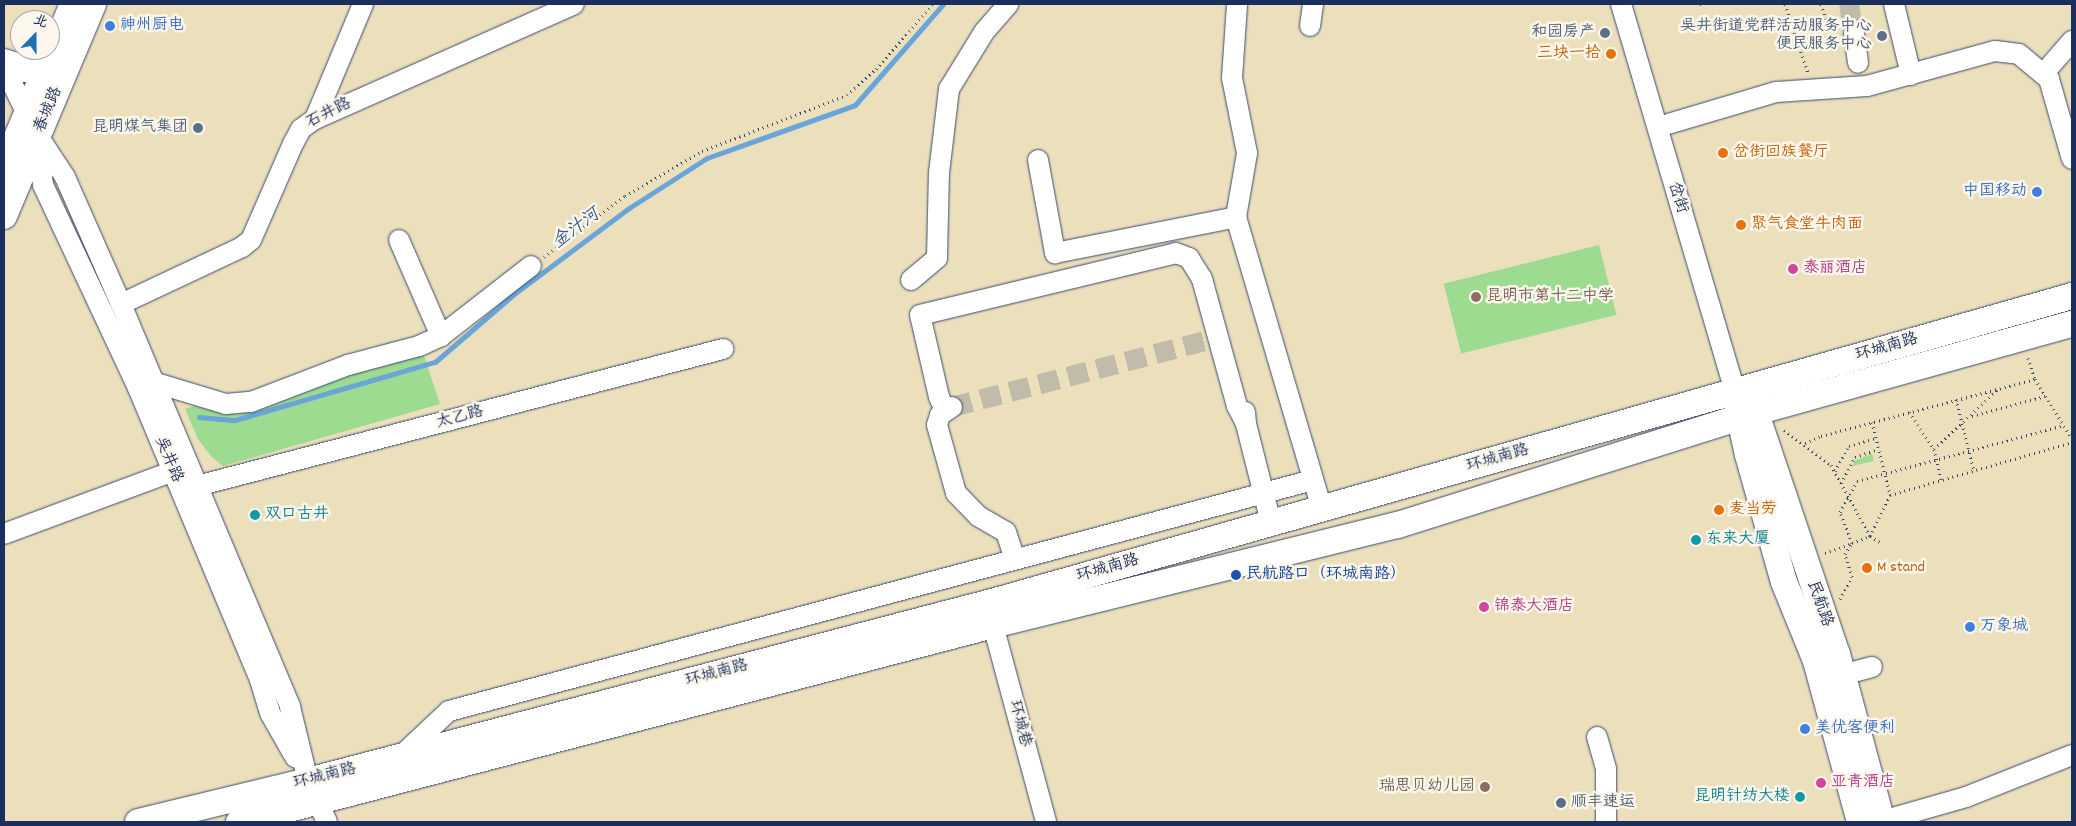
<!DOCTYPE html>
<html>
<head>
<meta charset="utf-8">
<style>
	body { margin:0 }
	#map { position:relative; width:2076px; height:826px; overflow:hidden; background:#ebdfbc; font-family:Dekko,"LXGW WenKai TC",sans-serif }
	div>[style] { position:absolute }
	.green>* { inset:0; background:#9ddb90; transform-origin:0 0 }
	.stream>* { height:5px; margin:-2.5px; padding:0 2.5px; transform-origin:2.5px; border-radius:2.5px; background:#69a5da }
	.minor-tunnel>* { height:20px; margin-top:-10px; transform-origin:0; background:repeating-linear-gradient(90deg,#c1bca9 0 20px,transparent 0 30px) }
	.path>* { height:3px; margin-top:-1.5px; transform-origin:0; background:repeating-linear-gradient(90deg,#3a496c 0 1px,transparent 0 5px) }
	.roads { filter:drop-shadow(0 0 1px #3a496c) drop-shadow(0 0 1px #3a496c) }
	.minor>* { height:20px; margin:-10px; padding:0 10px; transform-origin:10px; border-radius:10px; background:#fff }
	.major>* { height:26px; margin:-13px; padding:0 13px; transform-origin:13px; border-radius:13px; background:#fff }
	.dots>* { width:14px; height:14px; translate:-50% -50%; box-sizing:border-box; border:2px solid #fbf7ec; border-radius:50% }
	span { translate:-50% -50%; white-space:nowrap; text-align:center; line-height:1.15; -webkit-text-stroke:5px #fbf7ec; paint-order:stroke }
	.shop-label { font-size:16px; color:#366cbe }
	.left { translate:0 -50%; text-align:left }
	.right { translate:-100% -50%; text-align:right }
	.service-label { font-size:16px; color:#4e5e75 }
	.food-label { font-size:16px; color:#c56008 }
	.street-label { font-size:16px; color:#1b2f5e }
	.hotel-label { font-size:16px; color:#b23c85 }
	.education-label { font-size:16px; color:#785e54 }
	.culture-label { font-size:16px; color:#0d838f }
	.transit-label { font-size:16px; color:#164399 }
	.water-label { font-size:18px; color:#365889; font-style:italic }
	.frame { position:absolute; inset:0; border:5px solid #1b2f5e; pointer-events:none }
	.north { position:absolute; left:10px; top:10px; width:50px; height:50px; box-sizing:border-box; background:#fbf7ec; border:1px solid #a1a7b3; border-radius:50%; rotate:22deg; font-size:14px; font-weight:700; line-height:20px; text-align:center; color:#1b2f5e }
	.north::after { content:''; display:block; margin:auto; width:18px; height:22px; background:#1f6fb2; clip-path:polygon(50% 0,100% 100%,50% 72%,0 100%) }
</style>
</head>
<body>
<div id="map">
	<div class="green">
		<i style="left:1599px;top:245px;width:72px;height:160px;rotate:76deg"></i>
		<i style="clip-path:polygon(423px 353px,440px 404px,223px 466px,211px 456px,198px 439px,185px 409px,194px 406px,235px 413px,350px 372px)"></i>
		<i style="clip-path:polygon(1872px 454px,1874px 461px,1852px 466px,1856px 460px)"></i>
	</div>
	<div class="stream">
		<i style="left:199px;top:417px;width:36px;rotate:5deg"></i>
		<i style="left:235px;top:420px;width:208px;rotate:-16.2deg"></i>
		<i style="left:435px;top:362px;width:104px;rotate:-40.7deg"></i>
		<i style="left:514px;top:294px;width:144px;rotate:-36.8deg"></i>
		<i style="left:629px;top:208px;width:93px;rotate:-32.7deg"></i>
		<i style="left:707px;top:158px;width:157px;rotate:-19.7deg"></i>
		<i style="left:855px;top:105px;width:134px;rotate:-48.9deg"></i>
	</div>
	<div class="minor-tunnel">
		<i style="left:1849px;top:4px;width:30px;rotate:81deg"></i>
		<i style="left:952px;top:407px;width:285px;rotate:-14.6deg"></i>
	</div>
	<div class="path">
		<i style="left:1700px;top:4px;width:2px"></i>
		<i style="left:1785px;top:4px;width:73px;rotate:71.6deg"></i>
		<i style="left:1821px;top:4px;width:46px;rotate:71.2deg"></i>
		<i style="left:544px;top:257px;width:101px;rotate:-37deg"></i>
		<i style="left:625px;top:196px;width:89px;rotate:-30.3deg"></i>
		<i style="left:702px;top:151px;width:155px;rotate:-21.1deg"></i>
		<i style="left:847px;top:95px;width:39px;rotate:-42deg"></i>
		<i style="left:876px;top:69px;width:86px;rotate:-48.8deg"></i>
		<i style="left:2028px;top:358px;width:22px;rotate:72deg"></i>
		<i style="left:1956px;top:399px;width:74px;rotate:76deg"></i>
		<i style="left:1909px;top:412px;width:45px;rotate:56deg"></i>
		<i style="left:1934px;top:449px;width:32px;rotate:77deg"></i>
		<i style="left:1972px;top:416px;width:76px;rotate:-15.3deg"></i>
		<i style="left:1872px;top:422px;width:75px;rotate:76.1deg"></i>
		<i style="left:1784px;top:430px;width:59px;rotate:36.7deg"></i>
		<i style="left:1831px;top:465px;width:81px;rotate:61.2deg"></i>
		<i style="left:1870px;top:536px;width:12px;rotate:31deg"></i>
		<i style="left:1805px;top:443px;width:17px;rotate:-24deg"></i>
		<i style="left:1821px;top:436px;width:221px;rotate:-14.9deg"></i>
		<i style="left:2035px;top:379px;width:70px;rotate:58.3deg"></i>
		<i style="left:1934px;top:449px;width:89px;rotate:-43.2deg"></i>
		<i style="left:1835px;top:471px;width:29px;rotate:-61deg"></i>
		<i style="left:1849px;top:446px;width:28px;rotate:-17deg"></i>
		<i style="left:1841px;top:483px;width:30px;rotate:-62deg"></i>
		<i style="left:1855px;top:457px;width:24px;rotate:-19deg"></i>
		<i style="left:1825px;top:553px;width:29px;rotate:-20deg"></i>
		<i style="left:1852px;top:543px;width:33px;rotate:-111deg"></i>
		<i style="left:1840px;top:512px;width:35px;rotate:-61deg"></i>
		<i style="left:1857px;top:481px;width:214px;rotate:-15.1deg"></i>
		<i style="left:1840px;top:599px;width:25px;rotate:-61deg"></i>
		<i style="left:1852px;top:577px;width:24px;rotate:-107deg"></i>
		<i style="left:1845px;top:554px;width:13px;rotate:-58deg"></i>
		<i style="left:1852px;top:543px;width:19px;rotate:-21deg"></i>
		<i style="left:1870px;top:536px;width:46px;rotate:-64deg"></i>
		<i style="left:1890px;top:495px;width:190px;rotate:-16.2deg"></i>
	</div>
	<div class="roads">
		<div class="minor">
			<i style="left:1621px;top:4px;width:404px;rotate:73.6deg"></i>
			<i style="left:1894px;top:4px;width:73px;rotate:76.5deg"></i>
			<i style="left:1310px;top:26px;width:22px;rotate:-82deg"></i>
			<i style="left:1854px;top:34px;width:29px;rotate:82deg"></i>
			<i style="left:4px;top:67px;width:77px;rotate:63.8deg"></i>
			<i style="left:38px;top:136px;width:49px;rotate:56.6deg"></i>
			<i style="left:65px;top:177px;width:139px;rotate:66.2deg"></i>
			<i style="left:121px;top:304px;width:437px;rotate:67.2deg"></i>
			<i style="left:290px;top:707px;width:76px;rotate:76.3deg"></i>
			<i style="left:308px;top:781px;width:45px;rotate:65.1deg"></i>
			<i style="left:2044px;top:73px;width:43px;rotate:-48.8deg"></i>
			<i style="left:315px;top:119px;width:125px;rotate:-67.3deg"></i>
			<i style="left:1668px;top:124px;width:113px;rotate:-16.5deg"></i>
			<i style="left:1776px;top:92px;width:91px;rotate:-3.8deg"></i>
			<i style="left:1867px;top:86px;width:133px;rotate:-15.3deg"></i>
			<i style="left:1995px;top:51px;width:24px;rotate:7deg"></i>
			<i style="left:2019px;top:54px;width:39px;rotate:40deg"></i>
			<i style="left:2049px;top:79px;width:83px;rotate:74deg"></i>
			<i style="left:38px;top:140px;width:45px;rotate:83.7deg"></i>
			<i style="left:43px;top:185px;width:224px;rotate:64.9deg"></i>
			<i style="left:138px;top:388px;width:316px;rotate:67.3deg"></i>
			<i style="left:260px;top:680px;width:34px;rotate:73deg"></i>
			<i style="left:270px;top:713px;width:51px;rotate:60.4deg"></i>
			<i style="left:1038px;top:160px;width:95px;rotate:79.6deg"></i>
			<i style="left:1055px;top:253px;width:185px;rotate:-11.2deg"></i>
			<i style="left:1236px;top:217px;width:65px;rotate:-80.2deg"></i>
			<i style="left:1247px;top:153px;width:76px;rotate:-101.3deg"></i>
			<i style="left:1232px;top:78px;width:74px;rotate:-86.1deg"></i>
			<i style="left:1236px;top:217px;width:304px;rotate:73.6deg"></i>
			<i style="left:399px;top:240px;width:105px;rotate:66.4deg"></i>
			<i style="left:911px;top:280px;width:34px;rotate:-40deg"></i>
			<i style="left:937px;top:258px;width:85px;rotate:-88.7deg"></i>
			<i style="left:939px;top:173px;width:85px;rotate:-83.2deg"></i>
			<i style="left:949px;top:89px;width:67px;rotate:-58.4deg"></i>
			<i style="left:984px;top:32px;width:37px;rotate:-49deg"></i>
			<i style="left:121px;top:304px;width:134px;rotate:-25.2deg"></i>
			<i style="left:242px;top:247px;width:11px;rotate:-38deg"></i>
			<i style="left:251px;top:240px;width:105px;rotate:-66.4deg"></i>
			<i style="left:293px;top:144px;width:17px;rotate:-62deg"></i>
			<i style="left:301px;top:129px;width:17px;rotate:-36deg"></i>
			<i style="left:315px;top:119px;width:283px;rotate:-23.9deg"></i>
			<i style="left:153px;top:382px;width:76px;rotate:16.8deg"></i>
			<i style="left:226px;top:404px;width:25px;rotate:-5deg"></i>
			<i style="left:251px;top:402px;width:104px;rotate:-20.9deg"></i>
			<i style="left:348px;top:365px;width:73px;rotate:-15deg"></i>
			<i style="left:419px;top:346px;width:24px;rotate:-24deg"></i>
			<i style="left:441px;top:336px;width:114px;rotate:-37.9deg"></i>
			<i style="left:952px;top:407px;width:14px;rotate:146deg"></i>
			<i style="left:940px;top:415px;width:10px;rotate:107deg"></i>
			<i style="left:937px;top:425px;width:71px;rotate:74.4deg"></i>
			<i style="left:956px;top:493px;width:32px;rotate:46deg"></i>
			<i style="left:978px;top:516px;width:32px;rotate:30deg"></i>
			<i style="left:1006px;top:532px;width:28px;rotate:72deg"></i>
			<i style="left:945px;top:410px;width:14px;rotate:-115deg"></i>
			<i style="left:939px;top:397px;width:84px;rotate:-103deg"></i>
			<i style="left:920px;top:315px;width:263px;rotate:-13.6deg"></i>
			<i style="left:1176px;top:253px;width:14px;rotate:21deg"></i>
			<i style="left:1189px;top:258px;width:25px;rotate:58deg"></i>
			<i style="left:1202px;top:279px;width:132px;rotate:74.6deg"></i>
			<i style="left:1237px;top:406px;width:20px;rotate:63deg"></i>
			<i style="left:1245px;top:412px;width:12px;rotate:85deg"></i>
			<i style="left:1246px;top:424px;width:102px;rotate:75.8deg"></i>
			<i style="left:197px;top:486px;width:544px;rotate:-14.6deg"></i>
			<i style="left:4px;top:534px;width:180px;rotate:-20.4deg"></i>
			<i style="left:993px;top:625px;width:204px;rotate:74.9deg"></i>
			<i style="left:1842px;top:675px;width:31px;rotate:-15deg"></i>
			<i style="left:1597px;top:737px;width:33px;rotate:74deg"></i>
			<i style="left:1606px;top:769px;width:53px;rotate:90deg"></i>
			<i style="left:401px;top:756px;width:66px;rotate:-43.2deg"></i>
			<i style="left:449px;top:711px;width:894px;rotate:-14.97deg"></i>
			<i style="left:1882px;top:821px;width:87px;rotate:-15.9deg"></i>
			<i style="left:1966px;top:797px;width:114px;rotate:-21.6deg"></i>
		</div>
		<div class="major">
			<i style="left:4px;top:62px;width:22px;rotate:18deg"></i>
			<i style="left:25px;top:69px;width:16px;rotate:-15deg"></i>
			<i style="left:40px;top:65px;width:14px;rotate:-39deg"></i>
			<i style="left:4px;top:168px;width:173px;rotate:-67.2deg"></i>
			<i style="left:4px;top:216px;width:230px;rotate:-67.2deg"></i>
			<i style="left:1750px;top:396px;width:272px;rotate:71.4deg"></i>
			<i style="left:1837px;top:654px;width:174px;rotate:75deg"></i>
			<i style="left:1736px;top:400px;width:56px;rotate:77.7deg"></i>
			<i style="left:1748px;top:455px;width:132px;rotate:74.2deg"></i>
			<i style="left:1784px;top:582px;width:85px;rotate:67.9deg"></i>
			<i style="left:1816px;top:661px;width:167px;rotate:74.7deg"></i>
			<i style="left:138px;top:822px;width:175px;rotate:-13.6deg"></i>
			<i style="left:308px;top:781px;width:707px;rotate:-14.67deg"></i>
			<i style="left:992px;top:602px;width:1123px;rotate:-15.82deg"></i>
			<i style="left:239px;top:822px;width:779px;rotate:-14.64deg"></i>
			<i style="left:993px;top:625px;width:417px;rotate:-13.9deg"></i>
			<i style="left:1398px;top:525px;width:375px;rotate:-17.5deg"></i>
			<i style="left:1756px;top:412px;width:328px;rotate:-15.6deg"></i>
		</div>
	</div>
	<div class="dots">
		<i style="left:110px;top:26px;background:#3f7fe0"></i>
		<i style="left:1605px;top:33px;background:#5c6f8a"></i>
		<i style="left:1882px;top:36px;background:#5c6f8a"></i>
		<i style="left:1611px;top:54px;background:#e8710a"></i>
		<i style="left:198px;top:128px;background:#5c6f8a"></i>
		<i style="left:1723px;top:153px;background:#e8710a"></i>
		<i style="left:2037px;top:192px;background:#3f7fe0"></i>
		<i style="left:1741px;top:225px;background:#e8710a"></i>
		<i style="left:1793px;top:269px;background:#d1479c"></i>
		<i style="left:1476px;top:297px;background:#8d6e63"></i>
		<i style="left:1719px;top:510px;background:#e8710a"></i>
		<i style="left:255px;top:515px;background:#0f9aa8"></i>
		<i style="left:1696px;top:540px;background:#0f9aa8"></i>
		<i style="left:1867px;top:568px;background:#e8710a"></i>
		<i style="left:1236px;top:575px;background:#1a4fb4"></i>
		<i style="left:1484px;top:607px;background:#d1479c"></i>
		<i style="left:1970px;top:627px;background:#3f7fe0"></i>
		<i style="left:1805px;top:729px;background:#3f7fe0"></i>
		<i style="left:1821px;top:783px;background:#d1479c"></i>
		<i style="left:1485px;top:787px;background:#8d6e63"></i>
		<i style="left:1800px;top:797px;background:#0f9aa8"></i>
		<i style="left:1561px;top:803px;background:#5c6f8a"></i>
	</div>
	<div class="shop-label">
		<span class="left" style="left:120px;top:26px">神州厨电</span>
		<span class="right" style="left:2027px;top:192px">中国移动</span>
		<span class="left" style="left:1980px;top:627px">万象城</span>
		<span class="left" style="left:1815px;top:729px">美优客便利</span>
	</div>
	<div class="service-label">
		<span class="right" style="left:1872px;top:36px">吴井街道党群活动服务中心<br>便民服务中心</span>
		<span class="right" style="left:1595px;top:33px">和园房产</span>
		<span class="right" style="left:188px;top:128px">昆明煤气集团</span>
		<span class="left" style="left:1571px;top:803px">顺丰速运</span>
	</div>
	<div class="food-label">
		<span class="right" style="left:1601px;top:54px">三块一拾</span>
		<span class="left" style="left:1733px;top:153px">岔街回族餐厅</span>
		<span class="left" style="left:1751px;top:225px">聚气食堂牛肉面</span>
		<span class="left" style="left:1729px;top:510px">麦当劳</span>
		<span class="left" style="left:1877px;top:568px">M stand</span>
	</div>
	<div class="street-label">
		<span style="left:49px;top:110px;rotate:-67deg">春城路</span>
		<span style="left:329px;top:114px;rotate:-27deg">石井路</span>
		<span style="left:1677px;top:198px;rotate:72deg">岔街</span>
		<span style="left:1887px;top:348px;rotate:-16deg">环城南路</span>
		<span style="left:460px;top:418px;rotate:-15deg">太乙路</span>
		<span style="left:1498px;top:459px;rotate:-16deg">环城南路</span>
		<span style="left:168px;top:460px;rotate:67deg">吴井路</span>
		<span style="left:1108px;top:569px;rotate:-16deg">环城南路</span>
		<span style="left:1819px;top:604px;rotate:70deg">民航路</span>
		<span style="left:717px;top:674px;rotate:-15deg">环城南路</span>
		<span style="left:1019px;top:724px;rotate:75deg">环城巷</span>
		<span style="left:325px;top:777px;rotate:-14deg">环城南路</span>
	</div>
	<div class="hotel-label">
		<span class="left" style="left:1803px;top:269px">泰丽酒店</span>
		<span class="left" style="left:1494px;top:607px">锦泰大酒店</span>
		<span class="left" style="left:1831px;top:783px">亚青酒店</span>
	</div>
	<div class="education-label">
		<span class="left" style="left:1486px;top:297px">昆明市第十二中学</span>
		<span class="right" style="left:1475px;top:787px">瑞思贝幼儿园</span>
	</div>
	<div class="culture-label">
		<span class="left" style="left:265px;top:515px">双口古井</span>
		<span class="left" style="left:1706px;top:540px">东来大厦</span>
		<span class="right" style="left:1790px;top:797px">昆明针纺大楼</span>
	</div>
	<div class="transit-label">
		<span class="left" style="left:1246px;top:575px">民航路口（环城南路）</span>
	</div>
	<div class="water-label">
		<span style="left:577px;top:230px;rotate:-37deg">金汁河</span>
	</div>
	<div class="frame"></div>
	<div class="north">北</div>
</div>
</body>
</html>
